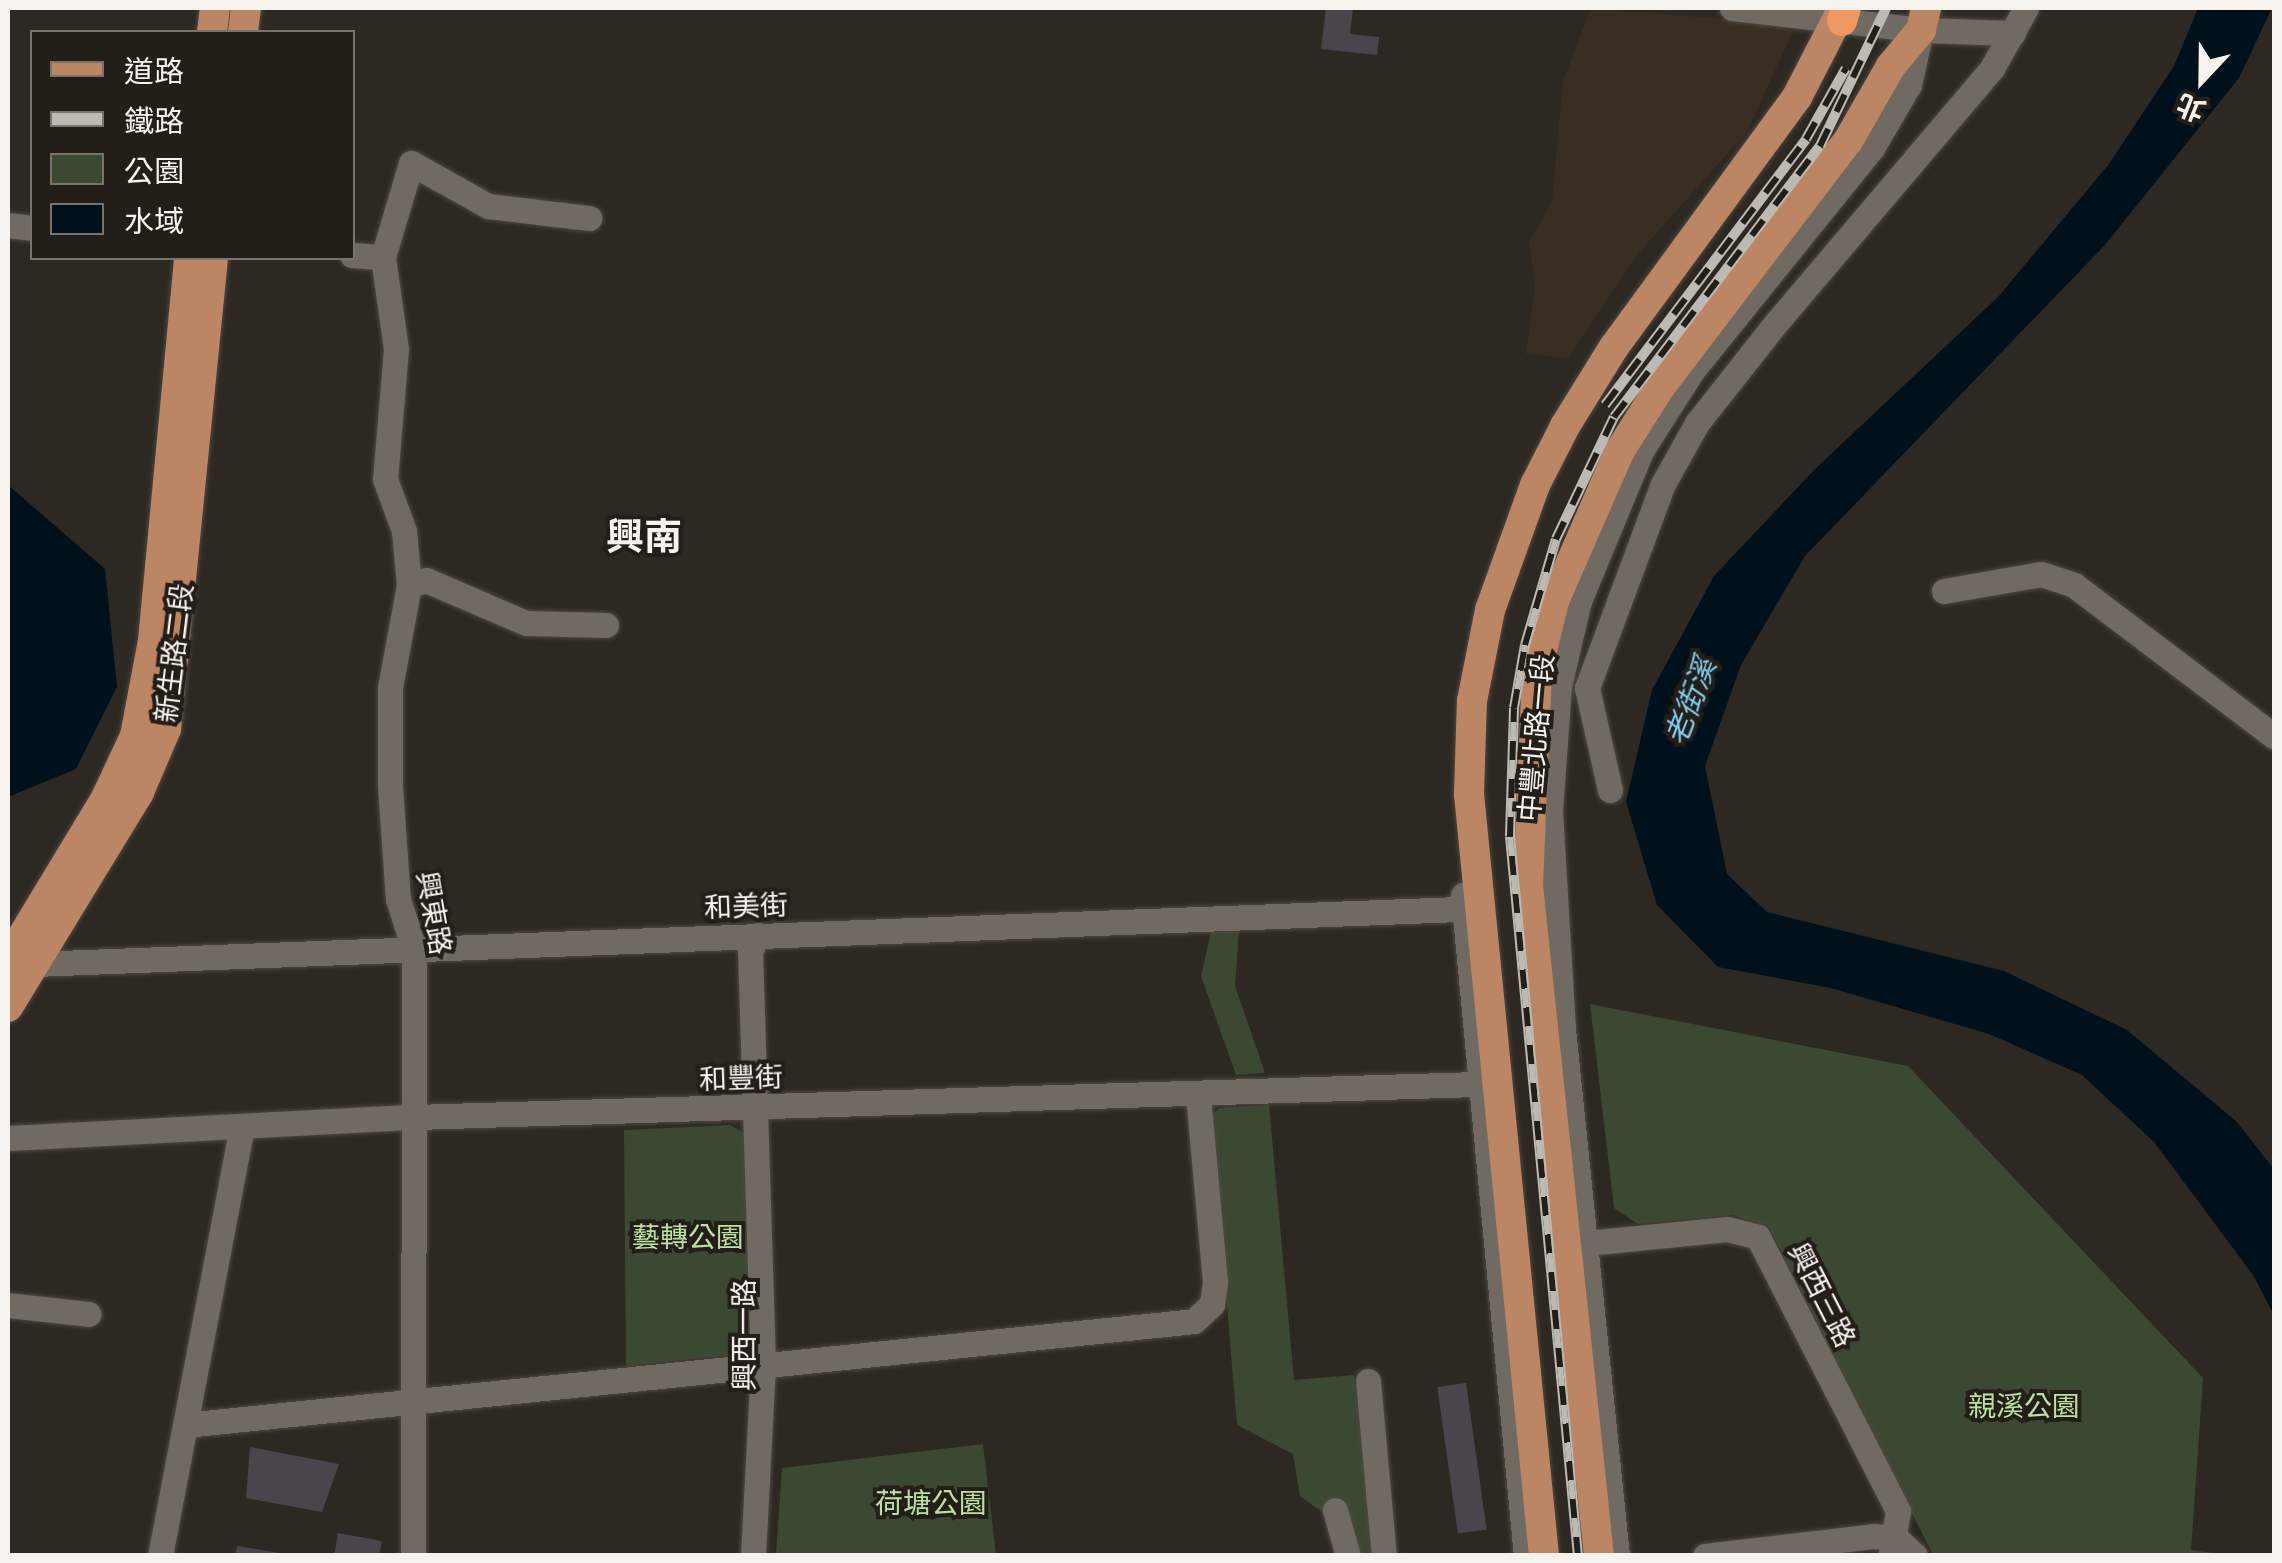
<!DOCTYPE html>
<html>
<head>
<meta charset="utf-8">
<style>
	body { margin:0 }
	#map { position:relative; width:2282px; height:1563px; overflow:hidden; background:#2e2822; font-family:Montserrat,"Noto Sans TC",sans-serif }
	div>[style] { position:absolute }
	.built>* { inset:0; background:#382e23 }
	.green>* { inset:0; background:#3c4932 }
	.water>* { inset:0; background:#00111b }
	.building>* { inset:0; background:#4a454d; transform-origin:0 0 }
	.roads { filter:drop-shadow(0 0 2px #4c4741) drop-shadow(0 0 2px #4c4741) }
	.minor>* { height:25px; margin:-12.5px; padding:0 12.5px; transform-origin:12.5px; border-radius:12.5px; background:#716a63 }
	.major>* { height:30px; margin:-15px; padding:0 15px; transform-origin:15px; border-radius:15px; background:#bc8563 }
	.highway>* { height:30px; margin:-15px; padding:0 15px; transform-origin:15px; border-radius:15px; background:#ee9763 }
	.rail>* { height:10px; margin-top:-5px; transform-origin:0; background:repeating-linear-gradient(90deg,#241e18 0 19px,#bdb9b3 0 38px); box-sizing:border-box; border-block:2px solid #bdb9b3 }
	span { translate:-50% -50%; white-space:nowrap; text-align:center; line-height:1.15; -webkit-text-stroke:8px #241e18; paint-order:stroke }
	.street-label { font-size:28px; color:#f6f2ed }
	.park-label { font-size:28px; color:#bde0a2 }
	.water-label { font-size:30px; color:#80cdf0; font-style:italic }
	.district-label { font-size:38px; color:#f6f2ed; font-weight:700 }
	.frame { position:absolute; inset:0; border:10px solid #f6f2ed; pointer-events:none }
	.legend { position:absolute; left:30px; top:30px; width:325px; height:230px; box-sizing:border-box; background:#241e18; border:2px solid #78736d; margin:0; padding:12px 18px; list-style:none; font-size:30px; color:#f6f2ed }
	.legend li { display:flex; align-items:center; gap:20px; height:50px }
	.legend b { width:50px; border:2px solid #78736d }
	.north { position:absolute; left:2152px; top:30px; width:100px; height:100px; -webkit-text-stroke:8px #241e18; paint-order:stroke; rotate:202deg; font-size:28px; font-weight:700; line-height:40px; text-align:center; color:#f6f2ed }
	.north::after { content:''; display:block; margin:auto; width:35px; height:45px; background:#f6f2ed; clip-path:polygon(50% 0,100% 100%,50% 72%,0 100%) }
</style>
</head>
<body>
<div id="map">
	<div class="built">
		<i style="clip-path:polygon(1591px 8px,1796px 25px,1746px 133px,1636px 256px,1568px 358px,1526px 354px,1535px 287px,1529px 242px,1552px 202px,1563px 81px)"></i>
	</div>
	<div class="green">
		<i style="clip-path:polygon(1239px 931px,1235px 986px,1265px 1073px,1236px 1075px,1201px 976px,1211px 932px)"></i>
		<i style="clip-path:polygon(1590px 1004px,1908px 1066px,2203px 1378px,2191px 1550px,2226px 1555px,1933px 1555px,1769px 1227px,1732px 1215px,1638px 1224px,1614px 1208px)"></i>
		<i style="clip-path:polygon(1269px 1105px,1294px 1380px,1354px 1375px,1375px 1555px,1358px 1555px,1333px 1520px,1300px 1496px,1293px 1454px,1237px 1425px,1211px 1115px,1220px 1108px)"></i>
		<i style="clip-path:polygon(730px 1125px,747px 1135px,753px 1346px,740px 1354px,626px 1366px,624px 1130px)"></i>
		<i style="clip-path:polygon(983px 1444px,996px 1555px,776px 1555px,782px 1468px)"></i>
	</div>
	<div class="water">
		<i style="clip-path:polygon(2198px 8px,2272px 8px,2239px 78px,2104px 246px,1805px 556px,1741px 665px,1705px 766px,1727px 874px,1767px 912px,2004px 971px,2127px 1030px,2236px 1121px,2274px 1169px,2274px 1315px,2253px 1275px,2154px 1142px,2082px 1075px,1989px 1034px,1831px 988px,1718px 967px,1657px 905px,1626px 802px,1652px 690px,1714px 576px,1815px 469px,1998px 297px,2109px 164px,2174px 66px)"></i>
		<i style="clip-path:polygon(8px 485px,105px 569px,117px 687px,76px 769px,8px 797px)"></i>
	</div>
	<div class="building">
		<i style="clip-path:polygon(1326px 8px,1353px 8px,1350px 34px,1379px 37px,1377px 55px,1321px 49px)"></i>
		<i style="left:1466px;top:1383px;width:148px;height:29px;rotate:82deg"></i>
		<i style="clip-path:polygon(250px 1447px,339px 1464px,322px 1512px,246px 1498px)"></i>
		<i style="clip-path:polygon(338px 1533px,382px 1541px,379px 1556px,334px 1556px)"></i>
		<i style="clip-path:polygon(237px 1546px,280px 1553px,280px 1556px,235px 1556px)"></i>
	</div>
	<div class="roads">
		<div class="minor">
			<i style="left:1732px;top:8px;width:190px;rotate:6.6deg"></i>
			<i style="left:1921px;top:30px;width:92px;rotate:1.9deg"></i>
			<i style="left:8px;top:225px;width:24px;rotate:7deg"></i>
			<i style="left:352px;top:255px;width:31px;rotate:4deg"></i>
			<i style="left:383px;top:257px;width:93px;rotate:82deg"></i>
			<i style="left:396px;top:349px;width:130px;rotate:94.8deg"></i>
			<i style="left:385px;top:479px;width:55px;rotate:69.9deg"></i>
			<i style="left:404px;top:531px;width:54px;rotate:84.7deg"></i>
			<i style="left:409px;top:585px;width:105px;rotate:100.5deg"></i>
			<i style="left:390px;top:688px;width:98px;rotate:90deg"></i>
			<i style="left:390px;top:786px;width:113px;rotate:86deg"></i>
			<i style="left:398px;top:899px;width:52px;rotate:72.3deg"></i>
			<i style="left:414px;top:949px;width:607px;rotate:90.09deg"></i>
			<i style="left:383px;top:257px;width:98px;rotate:-73.4deg"></i>
			<i style="left:411px;top:163px;width:88px;rotate:29.2deg"></i>
			<i style="left:488px;top:206px;width:102px;rotate:6.8deg"></i>
			<i style="left:409px;top:585px;width:18px;rotate:-16deg"></i>
			<i style="left:426px;top:580px;width:109px;rotate:23.3deg"></i>
			<i style="left:526px;top:623px;width:80px;rotate:1.4deg"></i>
			<i style="left:1944px;top:591px;width:98px;rotate:-9.9deg"></i>
			<i style="left:2041px;top:574px;width:35px;rotate:18deg"></i>
			<i style="left:2074px;top:585px;width:251px;rotate:37.1deg"></i>
			<i style="left:1610px;top:790px;width:105px;rotate:-102.7deg"></i>
			<i style="left:1587px;top:688px;width:218px;rotate:-69.6deg"></i>
			<i style="left:1663px;top:484px;width:70px;rotate:-60.9deg"></i>
			<i style="left:1697px;top:423px;width:127px;rotate:-51.7deg"></i>
			<i style="left:1776px;top:323px;width:334px;rotate:-49.7deg"></i>
			<i style="left:1992px;top:68px;width:69px;rotate:-60.5deg"></i>
			<i style="left:1463px;top:895px;width:664px;rotate:84.56deg"></i>
			<i style="left:34px;top:964px;width:1428px;rotate:-2.21deg"></i>
			<i style="left:8px;top:1138px;width:408px;rotate:-3deg"></i>
			<i style="left:415px;top:1117px;width:1063px;rotate:-1.78deg"></i>
			<i style="left:1587px;top:1243px;width:141px;rotate:-5.7deg"></i>
			<i style="left:1727px;top:1229px;width:32px;rotate:14deg"></i>
			<i style="left:1758px;top:1237px;width:308px;rotate:62.9deg"></i>
			<i style="left:1898px;top:1511px;width:43px;rotate:99.5deg"></i>
			<i style="left:8px;top:1305px;width:81px;rotate:6.4deg"></i>
			<i style="left:1368px;top:1381px;width:176px;rotate:84.8deg"></i>
			<i style="left:185px;top:1425px;width:1014px;rotate:-5.88deg"></i>
			<i style="left:1194px;top:1321px;width:25px;rotate:-43deg"></i>
			<i style="left:1212px;top:1304px;width:22px;rotate:-82deg"></i>
			<i style="left:1215px;top:1282px;width:188px;rotate:-95.2deg"></i>
			<i style="left:1335px;top:1510px;width:48px;rotate:74.2deg"></i>
			<i style="left:160px;top:1556px;width:434px;rotate:-79.2deg"></i>
			<i style="left:753px;top:1556px;width:192px;rotate:-87deg"></i>
			<i style="left:763px;top:1364px;width:413px;rotate:-91.8deg"></i>
			<i style="left:750px;top:951px;width:18px;rotate:-63deg"></i>
			<i style="left:1617px;top:1556px;width:530px;rotate:-95.85deg"></i>
			<i style="left:1563px;top:1029px;width:218px;rotate:-93.4deg"></i>
			<i style="left:1550px;top:811px;width:125px;rotate:-85.9deg"></i>
			<i style="left:1559px;top:686px;width:87px;rotate:-76.8deg"></i>
			<i style="left:1579px;top:601px;width:162px;rotate:-67.5deg"></i>
			<i style="left:1641px;top:451px;width:95px;rotate:-57.5deg"></i>
			<i style="left:1692px;top:371px;width:287px;rotate:-51.1deg"></i>
			<i style="left:1872px;top:148px;width:73px;rotate:-59.6deg"></i>
			<i style="left:1909px;top:85px;width:56px;rotate:-77.7deg"></i>
			<i style="left:1705px;top:1556px;width:170px;rotate:-6.7deg"></i>
			<i style="left:1874px;top:1536px;width:22px;rotate:5deg"></i>
			<i style="left:1896px;top:1538px;width:26px;rotate:43deg"></i>
		</div>
		<div class="major">
			<i style="left:212px;top:32px;width:24px;rotate:-83deg"></i>
			<i style="left:243px;top:32px;width:24px;rotate:-83deg"></i>
			<i style="left:8px;top:960px;width:187px;rotate:-58.8deg"></i>
			<i style="left:105px;top:800px;width:71px;rotate:-64.9deg"></i>
			<i style="left:135px;top:736px;width:97px;rotate:-79.3deg"></i>
			<i style="left:153px;top:641px;width:385px;rotate:-84.6deg"></i>
			<i style="left:8px;top:1007px;width:252px;rotate:-58.6deg"></i>
			<i style="left:139px;top:792px;width:69px;rotate:-66.8deg"></i>
			<i style="left:166px;top:729px;width:473px;rotate:-84.3deg"></i>
			<i style="left:1544px;top:1556px;width:766px;rotate:-95.62deg"></i>
			<i style="left:1469px;top:794px;width:93px;rotate:-88.2deg"></i>
			<i style="left:1472px;top:701px;width:93px;rotate:-78.8deg"></i>
			<i style="left:1490px;top:610px;width:133px;rotate:-70.2deg"></i>
			<i style="left:1535px;top:485px;width:66px;rotate:-63deg"></i>
			<i style="left:1565px;top:426px;width:93px;rotate:-58.2deg"></i>
			<i style="left:1614px;top:347px;width:310px;rotate:-53.8deg"></i>
			<i style="left:1797px;top:97px;width:100px;rotate:-62.7deg"></i>
			<i style="left:1599px;top:1556px;width:674px;rotate:-96.05deg"></i>
			<i style="left:1528px;top:886px;width:215px;rotate:-87.6deg"></i>
			<i style="left:1537px;top:671px;width:72px;rotate:-76.3deg"></i>
			<i style="left:1554px;top:601px;width:163px;rotate:-66.4deg"></i>
			<i style="left:1619px;top:452px;width:73px;rotate:-57.8deg"></i>
			<i style="left:1658px;top:390px;width:313px;rotate:-52.7deg"></i>
			<i style="left:1848px;top:141px;width:86px;rotate:-60.2deg"></i>
			<i style="left:1891px;top:66px;width:47px;rotate:-50.2deg"></i>
			<i style="left:1921px;top:30px;width:23px;rotate:-77deg"></i>
		</div>
		<div class="highway">
			<i style="left:1842px;top:21px;width:14px;rotate:-73deg"></i>
		</div>
	</div>
	<div class="rail">
		<i style="left:1605px;top:405px;width:333px;rotate:-52.9deg"></i>
		<i style="left:1806px;top:139px;width:81px;rotate:-60.6deg"></i>
		<i style="left:1578px;top:1556px;width:723px;rotate:-95.4deg"></i>
		<i style="left:1510px;top:836px;width:128px;rotate:-88.2deg"></i>
		<i style="left:1514px;top:708px;width:64px;rotate:-80.1deg"></i>
		<i style="left:1525px;top:645px;width:110px;rotate:-73.7deg"></i>
		<i style="left:1556px;top:539px;width:135px;rotate:-64.6deg"></i>
		<i style="left:1614px;top:417px;width:340px;rotate:-52.8deg"></i>
		<i style="left:1820px;top:146px;width:153px;rotate:-64.4deg"></i>
	</div>
	<div class="street-label">
		<span style="left:174px;top:653px;rotate:-83deg">新生路二段</span>
		<span style="left:1536px;top:738px;rotate:-85deg">中豐北路一段</span>
		<span style="left:746px;top:906px;rotate:-2deg">和美街</span>
		<span style="left:434px;top:913px;rotate:80deg">興東路</span>
		<span style="left:741px;top:1078px;rotate:-2deg">和豐街</span>
		<span style="left:1822px;top:1295px;rotate:63deg">興西三路</span>
		<span style="left:744px;top:1335px;rotate:-90deg">興西一路</span>
	</div>
	<div class="park-label">
		<span style="left:688px;top:1237px">藝轉公園</span>
		<span style="left:2024px;top:1406px">親溪公園</span>
		<span style="left:931px;top:1503px">荷塘公園</span>
	</div>
	<div class="water-label">
		<span style="left:1691px;top:702px;rotate:-69deg">老街溪</span>
	</div>
	<div class="district-label">
		<span style="left:644px;top:537px">興南</span>
	</div>
	<div class="frame"></div>
	<ul class="legend">
	<li><b style="height:12px;background:#bc8563"></b>道路</li>
	<li><b style="height:12px;background:#bdb9b3"></b>鐵路</li>
	<li><b style="height:28px;background:#3c4932"></b>公園</li>
	<li><b style="height:28px;background:#00111b"></b>水域</li>
	</ul>
	<div class="north">北</div>
</div>
</body>
</html>
